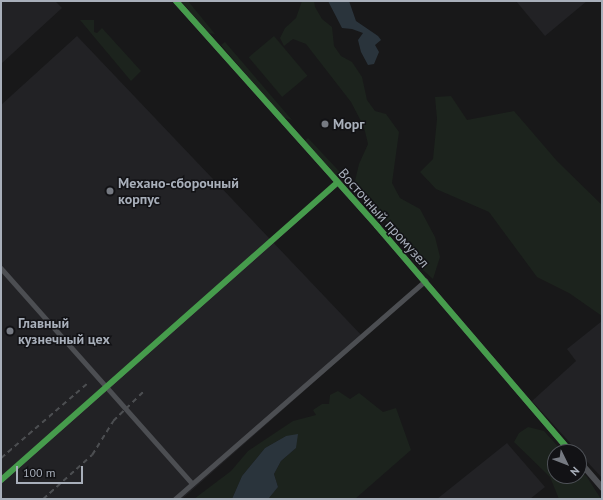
<!DOCTYPE html>
<html>
<head>
<meta charset="utf-8">
<style>
	body { margin:0 }
	#map { position:relative; width:603px; height:500px; overflow:hidden; background:#181819; font-family:"PT Sans",sans-serif }
	div>[style] { position:absolute }
	.built>* { inset:0; background:#222225 }
	.green>* { inset:0; background:#1c231d; transform-origin:0 0 }
	.water>* { inset:0; background:#2a343c }
	.minor>* { height:4.5px; margin:-2.25px; padding:0 2.25px; transform-origin:2.25px; border-radius:2.25px; background:#4c4e52 }
	.tertiary>* { height:6px; margin:-3px; padding:0 3px; transform-origin:3px; border-radius:3px; background:#4c4e52 }
	.rail>* { height:1.5px; margin-top:-0.75px; transform-origin:0; background:repeating-linear-gradient(90deg,#4c4e51 0 5px,transparent 0 9px) }
	.cycleway>* { height:6px; margin:-3px; padding:0 3px; transform-origin:3px; border-radius:3px; background:#469c4c }
	.dots>* { width:11px; height:11px; translate:-50% -50%; box-sizing:border-box; border:2px solid #121215; border-radius:50% }
	span { translate:-50% -50%; white-space:nowrap; text-align:center; line-height:1.15; -webkit-text-stroke:3px #121215; paint-order:stroke }
	.poi-label { font-size:14px; color:#a8afba; font-weight:700 }
	.left { translate:0 -50%; text-align:left }
	.street-label { font-size:14px; color:#a8afba }
	.frame { position:absolute; inset:0; border:2px solid #a8afba; pointer-events:none }
	.north { position:absolute; left:547px; top:444px; width:40px; height:40px; box-sizing:border-box; background:#121215; border:1px solid #4e5157; border-radius:50%; rotate:133deg; font-size:11px; font-weight:700; line-height:16px; text-align:center; color:#a8afba }
	.north::after { content:''; display:block; margin:auto; width:14px; height:18px; background:#767a82; clip-path:polygon(50% 0,100% 100%,50% 72%,0 100%) }
	.scale { position:absolute; left:16px; top:466px; width:67px; height:18px; box-sizing:border-box; border:2px solid #a8afba; border-top:0; padding-left:5px; font-size:12px; line-height:14px; white-space:nowrap; color:#a8afba; -webkit-text-stroke:3px #121215; paint-order:stroke }
</style>
</head>
<body>
<div id="map">
	<div class="built">
		<i style="clip-path:polygon(1px 1px,55px 1px,62px 8px,1px 64px)"></i>
		<i style="clip-path:polygon(516px 1px,587px 1px,545px 36px)"></i>
		<i style="clip-path:polygon(77px 36px,364px 338px,182px 499px,1px 499px,1px 105px)"></i>
		<i style="clip-path:polygon(602px 321px,602px 478px,532px 401px,576px 361px,567px 349px)"></i>
		<i style="clip-path:polygon(507px 443px,545px 487px,530px 499px,437px 499px)"></i>
	</div>
	<div class="green">
		<i style="clip-path:polygon(181px 1px,188px 1px,215px 34px,208px 33px)"></i>
		<i style="clip-path:polygon(302px 1px,314px 1px,315px 7px,322px 19px,332px 27px,334px 46px,341px 56px,352px 62px,362px 77px,367px 100px,375px 111px,386px 114px,399px 132px,392px 183px,400px 198px,420px 209px,435px 237px,440px 257px,433px 279px,414px 262px,386px 221px,364px 201px,354px 185px,359px 164px,368px 144px,364px 127px,351px 102px,306px 44px,293px 39px,284px 46px,280px 38px,285px 28px,296px 18px)"></i>
		<i style="clip-path:polygon(80px 20px,94px 20px,94px 32px,97px 33px,102px 28px,141px 71px,131px 81px)"></i>
		<i style="left:274px;top:36px;width:52px;height:33px;rotate:50deg"></i>
		<i style="clip-path:polygon(225px 42px,292px 120px,282px 117px,221px 45px)"></i>
		<i style="clip-path:polygon(451px 96px,467px 120px,514px 111px,557px 161px,602px 205px,602px 316px,569px 293px,537px 277px,489px 212px,436px 189px,420px 172px,433px 159px,437px 119px,435px 97px)"></i>
		<i style="left:308px;top:138px;width:49px;height:5px;rotate:47deg"></i>
		<i style="clip-path:polygon(338px 391px,350px 399px,359px 393px,383px 412px,396px 408px,411px 450px,355px 499px,268px 499px,278px 487px,274px 474px,281px 461px,296px 448px,286px 436px,265px 448px,242px 476px,232px 499px,194px 499px,231px 471px,248px 451px,293px 421px,316px 415px,313px 410px,322px 404px,329px 404px,330px 395px)"></i>
		<i style="clip-path:polygon(528px 427px,544px 431px,563px 452px,555px 452px,555px 476px,579px 476px,579px 469px,587px 477px,601px 499px,559px 499px,550px 477px,514px 442px,519px 433px)"></i>
	</div>
	<div class="water">
		<i style="clip-path:polygon(328px 1px,349px 1px,356px 21px,378px 36px,381px 40px,375px 45px,379px 52px,374px 64px,368px 65px,361px 52px,358px 40px,363px 33px,352px 29px,342px 28px)"></i>
		<i style="clip-path:polygon(298px 434px,296px 448px,281px 461px,274px 474px,278px 487px,269px 498px,232px 499px,242px 476px,265px 448px,286px 436px)"></i>
	</div>
	<div class="minor">
		<i style="left:1px;top:268px;width:288px;rotate:48.4deg"></i>
		<i style="left:1px;top:480px;width:448px;rotate:-41.5deg"></i>
		<i style="left:175px;top:499px;width:332px;rotate:-41.1deg"></i>
	</div>
	<div class="tertiary">
		<i style="left:176px;top:1px;width:302px;rotate:48.2deg"></i>
		<i style="left:377px;top:226px;width:298px;rotate:49.4deg"></i>
		<i style="left:579px;top:461px;width:35px;rotate:49deg"></i>
	</div>
	<div class="rail">
		<i style="left:1px;top:458px;width:115px;rotate:-40.8deg"></i>
		<i style="left:43px;top:499px;width:66px;rotate:-41.9deg"></i>
		<i style="left:92px;top:455px;width:40px;rotate:-58deg"></i>
		<i style="left:113px;top:421px;width:42px;rotate:-44deg"></i>
	</div>
	<div class="cycleway">
		<i style="left:176px;top:1px;width:302px;rotate:48.2deg"></i>
		<i style="left:377px;top:226px;width:298px;rotate:49.4deg"></i>
		<i style="left:1px;top:480px;width:448px;rotate:-41.5deg"></i>
	</div>
	<div class="dots">
		<i style="left:325px;top:124px;background:#767a82"></i>
		<i style="left:110px;top:191px;background:#767a82"></i>
		<i style="left:10px;top:331px;background:#767a82"></i>
	</div>
	<div class="poi-label">
		<span class="left" style="left:333px;top:124px">Морг</span>
		<span class="left" style="left:118px;top:191px">Механо-сборочный<br>корпус</span>
		<span class="left" style="left:18px;top:331px">Главный<br>кузнечный цех</span>
	</div>
	<div class="street-label">
		<span style="left:384px;top:218px;rotate:48deg">Восточный промузел</span>
	</div>
	<div class="frame"></div>
	<div class="north">N</div>
	<div class="scale">100 m</div>
</div>
</body>
</html>
